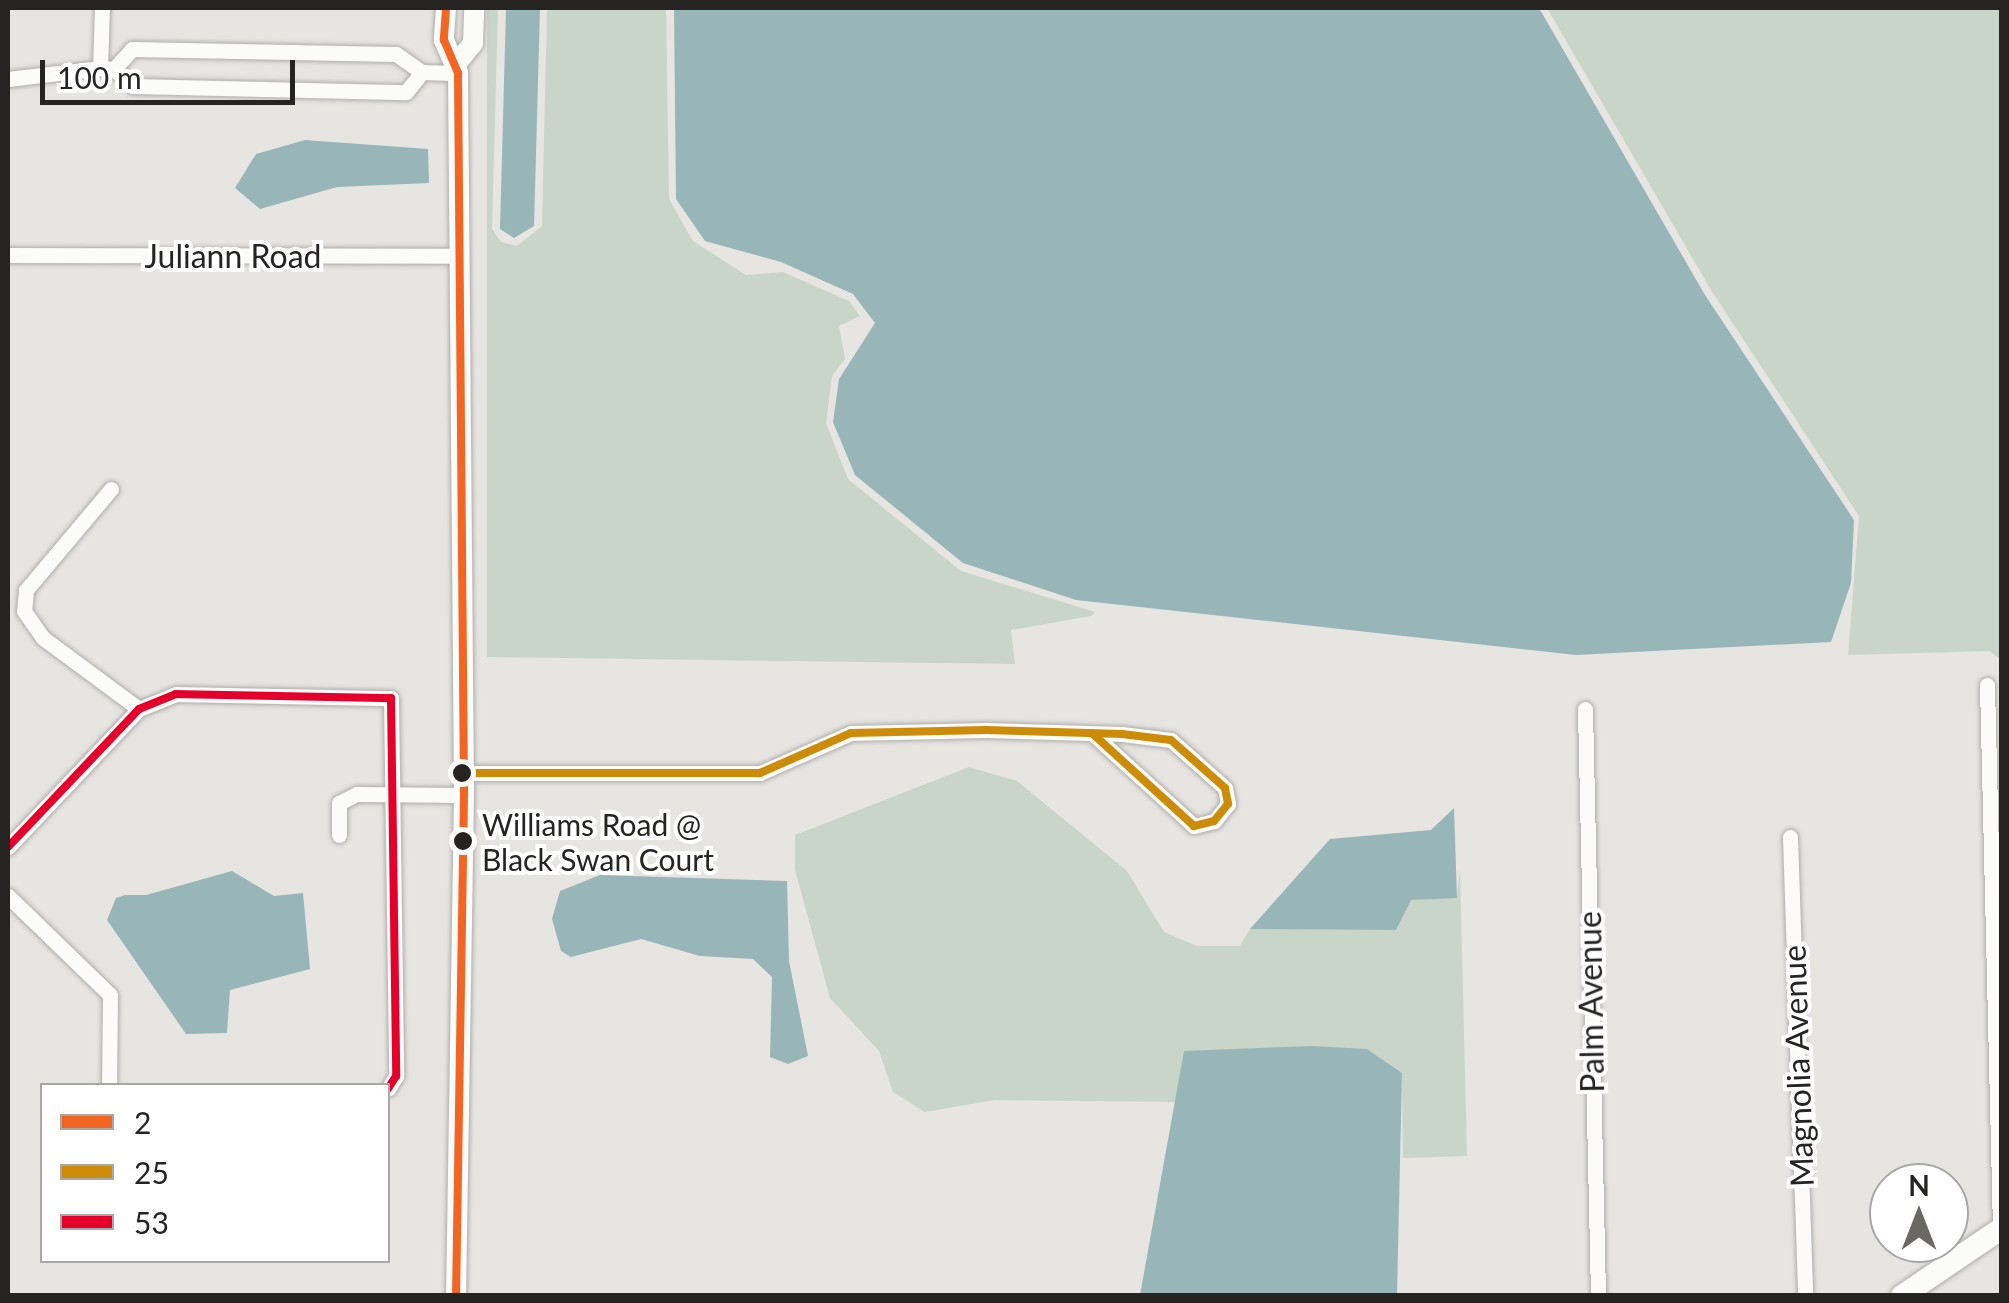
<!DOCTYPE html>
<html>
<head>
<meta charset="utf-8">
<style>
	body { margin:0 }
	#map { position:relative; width:2009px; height:1303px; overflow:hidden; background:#e7e5e1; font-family:Lato,sans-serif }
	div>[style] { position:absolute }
	.green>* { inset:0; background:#c9d5c9 }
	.water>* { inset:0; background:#98b5b8 }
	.roads { filter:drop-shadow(0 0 2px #afadab) drop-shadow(0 0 2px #afadab) }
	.minor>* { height:15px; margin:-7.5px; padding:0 7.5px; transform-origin:7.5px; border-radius:7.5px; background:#fbfbfa }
	.tertiary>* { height:20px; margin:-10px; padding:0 10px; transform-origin:10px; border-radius:10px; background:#fbfbfa }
	.secondary>* { height:22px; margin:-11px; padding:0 11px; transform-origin:11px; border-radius:11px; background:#fbfbfa }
	.bus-1>* { height:8px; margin:-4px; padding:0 4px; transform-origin:4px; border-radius:4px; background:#f26522 }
	.bus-2>* { height:8px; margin:-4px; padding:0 4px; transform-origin:4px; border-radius:4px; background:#cd8c07 }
	.bus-3>* { height:8px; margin:-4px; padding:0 4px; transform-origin:4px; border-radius:4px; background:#e4002b }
	.dots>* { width:28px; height:28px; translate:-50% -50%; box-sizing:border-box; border:5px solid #fff; border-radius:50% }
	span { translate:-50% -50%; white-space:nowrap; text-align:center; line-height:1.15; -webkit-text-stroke:8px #fff; paint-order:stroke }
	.bus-label { font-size:30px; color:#252422 }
	.left { translate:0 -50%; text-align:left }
	.street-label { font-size:32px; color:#252422 }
	.frame { position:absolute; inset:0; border:10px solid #252422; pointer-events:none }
	.legend { position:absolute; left:40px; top:1083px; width:350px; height:180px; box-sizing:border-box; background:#fff; border:2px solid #a8a7a7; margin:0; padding:12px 18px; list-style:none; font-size:30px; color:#252422 }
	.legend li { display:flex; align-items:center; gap:20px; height:50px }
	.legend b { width:50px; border:2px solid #a8a7a7 }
	.north { position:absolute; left:1869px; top:1163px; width:100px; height:100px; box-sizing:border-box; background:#fff; border:2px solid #a8a7a7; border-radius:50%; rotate:0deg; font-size:28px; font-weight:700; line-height:40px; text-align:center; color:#252422 }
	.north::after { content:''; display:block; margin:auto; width:35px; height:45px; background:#696865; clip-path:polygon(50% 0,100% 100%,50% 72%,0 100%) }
	.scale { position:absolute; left:40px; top:60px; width:255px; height:45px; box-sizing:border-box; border:5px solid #252422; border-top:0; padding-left:12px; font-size:30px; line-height:35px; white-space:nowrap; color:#252422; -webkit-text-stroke:8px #fff; paint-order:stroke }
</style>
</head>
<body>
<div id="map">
	<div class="green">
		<i style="clip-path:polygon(487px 8px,498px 8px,492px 229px,501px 242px,517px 246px,542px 226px,547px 8px,666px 8px,669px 199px,693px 241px,746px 275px,783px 272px,849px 301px,860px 316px,839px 326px,845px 359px,832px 376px,826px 423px,848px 479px,961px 571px,1095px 612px,1091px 616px,1011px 630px,1015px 664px,487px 657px)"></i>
		<i style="clip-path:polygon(1547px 8px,2001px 8px,2001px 660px,1990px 651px,1848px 655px,1859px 516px,1711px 290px)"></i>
		<i style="clip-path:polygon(969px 767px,1017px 781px,1127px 871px,1164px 932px,1197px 946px,1240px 946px,1250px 929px,1396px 930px,1410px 900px,1457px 897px,1460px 868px,1467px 1156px,1403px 1158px,1402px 1073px,1367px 1049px,1184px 1051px,1176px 1102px,994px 1100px,925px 1112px,893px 1092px,879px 1051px,830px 998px,795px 870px,795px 835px)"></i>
	</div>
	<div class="water">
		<i style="clip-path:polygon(506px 8px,540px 8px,534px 226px,514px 238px,500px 229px)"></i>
		<i style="clip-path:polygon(674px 8px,1539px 8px,1705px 295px,1854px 520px,1851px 583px,1831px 642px,1576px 655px,1076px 600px,963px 563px,855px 475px,833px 422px,839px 379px,875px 323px,853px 294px,781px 262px,705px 241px,676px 199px)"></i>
		<i style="clip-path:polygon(305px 140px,428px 149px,429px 183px,337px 187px,260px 209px,235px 188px,256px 154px)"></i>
		<i style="clip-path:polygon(1454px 808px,1457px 898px,1411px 900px,1396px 930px,1250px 929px,1330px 839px,1431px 830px)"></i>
		<i style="clip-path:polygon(232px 871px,274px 896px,303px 893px,310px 969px,230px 990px,227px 1033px,186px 1034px,107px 920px,116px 898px,125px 895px,146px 895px)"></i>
		<i style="clip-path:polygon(600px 875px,787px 881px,789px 961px,808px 1056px,788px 1064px,770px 1057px,772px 977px,753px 959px,700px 956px,641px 939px,571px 957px,561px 951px,552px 919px,560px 891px)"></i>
		<i style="clip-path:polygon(1311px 1046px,1367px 1049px,1402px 1073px,1397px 1295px,1140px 1295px,1184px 1051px)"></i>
	</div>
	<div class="roads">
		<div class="minor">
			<i style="left:100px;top:68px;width:60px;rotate:-88.1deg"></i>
			<i style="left:114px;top:69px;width:27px;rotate:-48deg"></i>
			<i style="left:132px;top:49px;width:264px;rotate:1.1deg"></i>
			<i style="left:396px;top:54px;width:32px;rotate:35deg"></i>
			<i style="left:422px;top:72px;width:36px;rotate:2deg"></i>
			<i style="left:8px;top:79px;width:93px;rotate:-6.8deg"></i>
			<i style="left:100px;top:68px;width:14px;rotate:4deg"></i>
			<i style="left:114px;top:69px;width:25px;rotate:42deg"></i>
			<i style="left:133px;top:86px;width:273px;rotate:1.3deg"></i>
			<i style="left:406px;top:92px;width:26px;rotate:-51deg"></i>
			<i style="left:8px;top:255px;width:451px;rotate:0.1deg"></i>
			<i style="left:111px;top:489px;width:132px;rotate:130.1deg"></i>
			<i style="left:26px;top:590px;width:21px;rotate:95deg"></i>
			<i style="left:24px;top:611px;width:33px;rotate:55deg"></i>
			<i style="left:43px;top:638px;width:119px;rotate:36.5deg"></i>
			<i style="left:1987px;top:685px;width:544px;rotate:88.63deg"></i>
			<i style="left:1585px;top:709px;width:587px;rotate:88.73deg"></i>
			<i style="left:462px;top:773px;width:298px"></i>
			<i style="left:760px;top:773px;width:99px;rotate:-23.7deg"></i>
			<i style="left:851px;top:733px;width:135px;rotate:-1.3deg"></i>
			<i style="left:986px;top:730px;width:136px;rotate:1.7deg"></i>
			<i style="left:1122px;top:734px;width:49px;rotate:7deg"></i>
			<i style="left:1171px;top:740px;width:72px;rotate:41.6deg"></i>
			<i style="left:1225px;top:788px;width:16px;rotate:79deg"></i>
			<i style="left:1228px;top:804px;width:22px;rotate:129deg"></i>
			<i style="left:1214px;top:821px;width:21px;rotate:166deg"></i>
			<i style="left:1194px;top:826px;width:137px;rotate:-137.7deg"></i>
			<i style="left:339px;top:835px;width:32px;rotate:-90deg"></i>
			<i style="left:339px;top:803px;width:20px;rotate:-27deg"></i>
			<i style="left:357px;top:794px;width:107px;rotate:0.5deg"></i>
			<i style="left:1790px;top:837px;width:459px;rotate:88.1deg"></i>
			<i style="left:8px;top:847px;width:190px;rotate:-46.5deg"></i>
			<i style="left:139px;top:709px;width:40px;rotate:-22deg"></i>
			<i style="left:176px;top:694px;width:215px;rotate:1.1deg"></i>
			<i style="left:391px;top:698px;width:378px;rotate:89.2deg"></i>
			<i style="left:396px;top:1076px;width:15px;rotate:122deg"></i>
			<i style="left:8px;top:896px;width:142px;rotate:44.1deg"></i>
			<i style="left:110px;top:995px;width:91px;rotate:90.6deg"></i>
		</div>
		<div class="tertiary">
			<i style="left:446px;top:8px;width:32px;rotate:94deg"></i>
			<i style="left:444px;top:40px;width:36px;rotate:67deg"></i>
			<i style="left:458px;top:73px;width:722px;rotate:89.52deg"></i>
			<i style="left:464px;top:795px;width:501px;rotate:90.91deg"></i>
			<i style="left:457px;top:63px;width:26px;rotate:-51deg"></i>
			<i style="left:473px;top:43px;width:35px;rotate:-88deg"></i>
		</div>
		<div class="secondary">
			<i style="left:1902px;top:1296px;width:121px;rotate:-34.2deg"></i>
		</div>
	</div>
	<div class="bus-1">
		<i style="left:446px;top:8px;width:32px;rotate:94deg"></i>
		<i style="left:444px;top:40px;width:36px;rotate:67deg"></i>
		<i style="left:458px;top:73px;width:722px;rotate:89.52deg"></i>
		<i style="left:464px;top:795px;width:501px;rotate:90.91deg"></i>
	</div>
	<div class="bus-2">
		<i style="left:462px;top:773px;width:298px"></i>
		<i style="left:760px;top:773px;width:99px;rotate:-23.7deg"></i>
		<i style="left:851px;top:733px;width:135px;rotate:-1.3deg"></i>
		<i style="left:986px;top:730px;width:136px;rotate:1.7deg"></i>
		<i style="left:1122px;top:734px;width:49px;rotate:7deg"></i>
		<i style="left:1171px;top:740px;width:72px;rotate:41.6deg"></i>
		<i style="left:1225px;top:788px;width:16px;rotate:79deg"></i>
		<i style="left:1228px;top:804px;width:22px;rotate:129deg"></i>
		<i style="left:1214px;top:821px;width:21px;rotate:166deg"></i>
		<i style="left:1194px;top:826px;width:137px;rotate:-137.7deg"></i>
	</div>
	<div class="bus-3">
		<i style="left:8px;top:847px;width:190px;rotate:-46.5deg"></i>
		<i style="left:139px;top:709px;width:40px;rotate:-22deg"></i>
		<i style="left:176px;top:694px;width:215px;rotate:1.1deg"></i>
		<i style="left:391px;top:698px;width:378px;rotate:89.2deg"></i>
		<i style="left:396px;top:1076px;width:15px;rotate:122deg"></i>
	</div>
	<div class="dots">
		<i style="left:462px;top:773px;background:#252422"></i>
		<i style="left:463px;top:841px;background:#252422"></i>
	</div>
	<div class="bus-label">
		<span class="left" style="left:482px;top:841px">Williams Road @<br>Black Swan Court</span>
	</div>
	<div class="street-label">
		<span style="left:233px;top:256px">Juliann Road</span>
		<span style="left:1591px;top:1002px;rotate:-91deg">Palm Avenue</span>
		<span style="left:1798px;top:1066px;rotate:-92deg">Magnolia Avenue</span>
	</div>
	<div class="frame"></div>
	<ul class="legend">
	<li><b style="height:12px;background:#f26522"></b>2</li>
	<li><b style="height:12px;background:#cd8c07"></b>25</li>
	<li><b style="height:12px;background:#e4002b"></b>53</li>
	</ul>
	<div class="north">N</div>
	<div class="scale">100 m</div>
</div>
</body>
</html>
